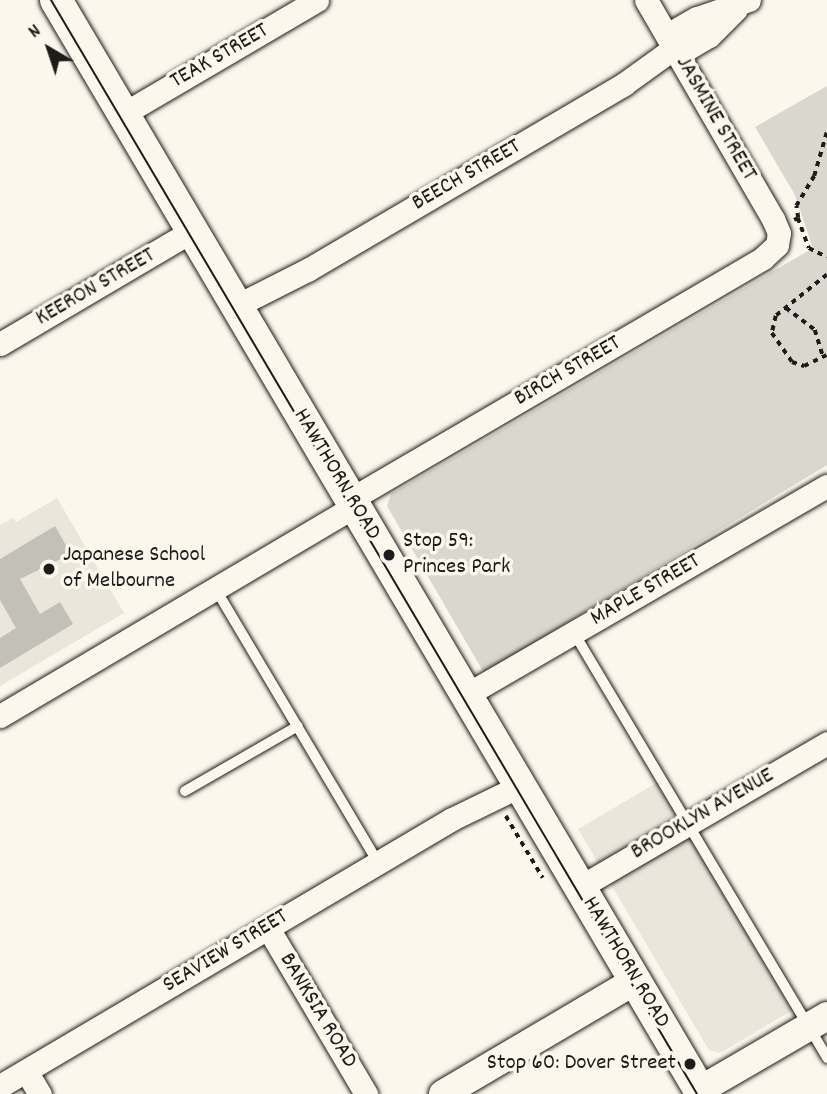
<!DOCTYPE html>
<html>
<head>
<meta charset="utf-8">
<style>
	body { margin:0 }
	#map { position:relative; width:827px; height:1094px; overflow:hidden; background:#fbf7ec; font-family:Dekko,sans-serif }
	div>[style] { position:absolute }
	.built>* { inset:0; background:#eae6dc }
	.green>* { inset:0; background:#dad7ce }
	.building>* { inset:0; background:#c3c0b8 }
	.path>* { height:3.5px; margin-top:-1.75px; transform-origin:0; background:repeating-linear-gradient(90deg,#1c1c1c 0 5px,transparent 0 10px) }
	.roads { filter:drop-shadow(0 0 2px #1c1c1c) drop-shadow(0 0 2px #1c1c1c) }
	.service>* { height:10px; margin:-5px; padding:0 5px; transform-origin:5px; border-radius:5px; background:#fbf7ec }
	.minor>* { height:23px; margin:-11.5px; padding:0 11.5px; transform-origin:11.5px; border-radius:11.5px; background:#fbf7ec }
	.tertiary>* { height:28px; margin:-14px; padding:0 14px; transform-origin:14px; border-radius:14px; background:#fbf7ec }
	.secondary>* { height:32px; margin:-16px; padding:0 16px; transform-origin:16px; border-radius:16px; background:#fbf7ec }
	.tram>* { height:2px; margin:-1px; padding:0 1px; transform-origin:1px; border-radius:1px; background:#1c1c1c }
	.dots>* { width:19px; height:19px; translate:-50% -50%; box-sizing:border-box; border:4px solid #fbf7ec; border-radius:50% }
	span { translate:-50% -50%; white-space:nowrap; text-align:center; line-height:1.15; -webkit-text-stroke:7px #fbf7ec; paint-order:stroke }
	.street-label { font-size:23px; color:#1c1c1c }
	.poi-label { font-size:23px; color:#1c1c1c }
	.left { translate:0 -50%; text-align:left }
	.right { translate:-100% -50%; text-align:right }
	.north { position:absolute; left:14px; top:14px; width:70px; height:70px; -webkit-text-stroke:5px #fbf7ec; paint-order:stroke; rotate:321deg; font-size:19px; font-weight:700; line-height:28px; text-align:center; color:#1c1c1c }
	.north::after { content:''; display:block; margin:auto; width:24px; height:32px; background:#1c1c1c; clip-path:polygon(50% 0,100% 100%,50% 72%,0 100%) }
</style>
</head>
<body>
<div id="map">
	<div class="built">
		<i style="clip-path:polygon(57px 498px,124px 613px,0 686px,0 525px,13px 518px,16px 522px)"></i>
		<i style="clip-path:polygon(665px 778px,801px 1005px,720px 1053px,709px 1050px,578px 829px)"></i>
	</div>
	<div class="green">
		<i style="clip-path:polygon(827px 86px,827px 465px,484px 673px,387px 506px,391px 494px,813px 248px,795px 195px,755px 127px)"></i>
	</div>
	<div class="building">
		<i style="clip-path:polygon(55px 526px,71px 554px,20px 579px,40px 614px,60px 602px,73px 624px,0 668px,0 638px,16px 628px,0 600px,0 559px)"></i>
	</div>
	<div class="path">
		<i style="left:798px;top:218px;width:32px;rotate:70deg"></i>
		<i style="left:809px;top:248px;width:20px;rotate:27deg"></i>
		<i style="left:794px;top:220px;width:4px;rotate:-27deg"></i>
		<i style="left:798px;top:218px;width:12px;rotate:-99deg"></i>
		<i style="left:796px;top:206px;width:35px;rotate:-59deg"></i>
		<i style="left:814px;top:176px;width:47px;rotate:-73.9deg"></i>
		<i style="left:827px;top:275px;width:65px;rotate:141.2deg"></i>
		<i style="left:776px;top:316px;width:17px;rotate:103deg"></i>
		<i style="left:772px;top:333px;width:35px;rotate:55deg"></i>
		<i style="left:792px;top:362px;width:13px;rotate:18deg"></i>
		<i style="left:804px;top:366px;width:25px;rotate:-26deg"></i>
		<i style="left:786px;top:308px;width:36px;rotate:37deg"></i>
		<i style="left:815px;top:330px;width:28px;rotate:73deg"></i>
		<i style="left:506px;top:816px;width:72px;rotate:59.2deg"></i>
	</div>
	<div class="roads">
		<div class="service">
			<i style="left:215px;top:588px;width:320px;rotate:59.3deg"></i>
			<i style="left:574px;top:633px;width:495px;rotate:59.2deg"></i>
			<i style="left:185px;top:791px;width:130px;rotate:-29.9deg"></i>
		</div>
		<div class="minor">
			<i style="left:667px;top:35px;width:34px;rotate:-30deg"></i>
			<i style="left:697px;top:18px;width:55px;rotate:-19.1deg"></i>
			<i style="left:677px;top:55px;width:37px;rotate:-31deg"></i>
			<i style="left:709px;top:36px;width:38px;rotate:-45deg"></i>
			<i style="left:123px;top:114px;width:225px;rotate:-30.4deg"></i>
			<i style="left:236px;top:306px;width:82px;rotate:-26.9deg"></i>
			<i style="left:309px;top:269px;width:365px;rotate:-30.4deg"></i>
			<i style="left:624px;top:84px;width:62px;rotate:-35.8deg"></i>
			<i style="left:0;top:344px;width:223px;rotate:-30.5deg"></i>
			<i style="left:351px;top:499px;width:477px;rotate:-30.3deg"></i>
			<i style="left:763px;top:258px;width:19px;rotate:-43deg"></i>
			<i style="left:777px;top:245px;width:12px;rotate:-81deg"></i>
			<i style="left:779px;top:233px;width:15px;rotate:-113deg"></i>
			<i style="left:773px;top:219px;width:253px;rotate:-120.1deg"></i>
			<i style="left:466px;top:695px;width:417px;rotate:-30.1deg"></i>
			<i style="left:0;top:716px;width:412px;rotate:-30.6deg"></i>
			<i style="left:580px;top:887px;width:286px;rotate:-30.2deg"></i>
			<i style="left:268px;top:928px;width:193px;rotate:59.4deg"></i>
			<i style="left:26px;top:1071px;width:27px;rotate:59deg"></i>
			<i style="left:0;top:1086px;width:525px;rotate:-30.57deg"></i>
			<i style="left:452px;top:819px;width:76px;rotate:-25.9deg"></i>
		</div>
		<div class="tertiary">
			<i style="left:700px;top:1090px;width:147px;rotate:-30.2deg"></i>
			<i style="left:443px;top:1094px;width:223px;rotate:-30.5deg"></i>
		</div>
		<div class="secondary">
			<i style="left:56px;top:0;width:1270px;rotate:59.44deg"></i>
		</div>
	</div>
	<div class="tram">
		<i style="left:51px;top:0;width:1270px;rotate:59.44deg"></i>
	</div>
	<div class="dots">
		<i style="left:389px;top:555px;background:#1c1c1c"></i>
		<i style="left:49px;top:569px;background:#1c1c1c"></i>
		<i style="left:690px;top:1064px;background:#1c1c1c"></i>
	</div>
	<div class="street-label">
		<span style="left:220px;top:57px;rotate:-30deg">TEAK STREET</span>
		<span style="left:715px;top:119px;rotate:60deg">JASMINE STREET</span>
		<span style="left:467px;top:176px;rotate:-30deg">BEECH STREET</span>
		<span style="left:96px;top:288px;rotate:-30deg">KEERON STREET</span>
		<span style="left:568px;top:372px;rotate:-30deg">BIRCH STREET</span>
		<span style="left:336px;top:475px;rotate:59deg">HAWTHORN ROAD</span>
		<span style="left:646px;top:591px;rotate:-30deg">MAPLE STREET</span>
		<span style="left:703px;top:815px;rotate:-30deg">BROOKLYN AVENUE</span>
		<span style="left:226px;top:952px;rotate:-31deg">SEAVIEW STREET</span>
		<span style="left:625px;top:963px;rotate:59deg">HAWTHORN ROAD</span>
		<span style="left:317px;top:1011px;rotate:59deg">BANKSIA ROAD</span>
	</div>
	<div class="poi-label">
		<span class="left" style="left:403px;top:555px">Stop 59:<br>Princes Park</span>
		<span class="left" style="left:63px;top:569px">Japanese School<br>of Melbourne</span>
		<span class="right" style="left:676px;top:1064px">Stop 60: Dover Street</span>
	</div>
	<div class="north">N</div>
</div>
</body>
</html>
